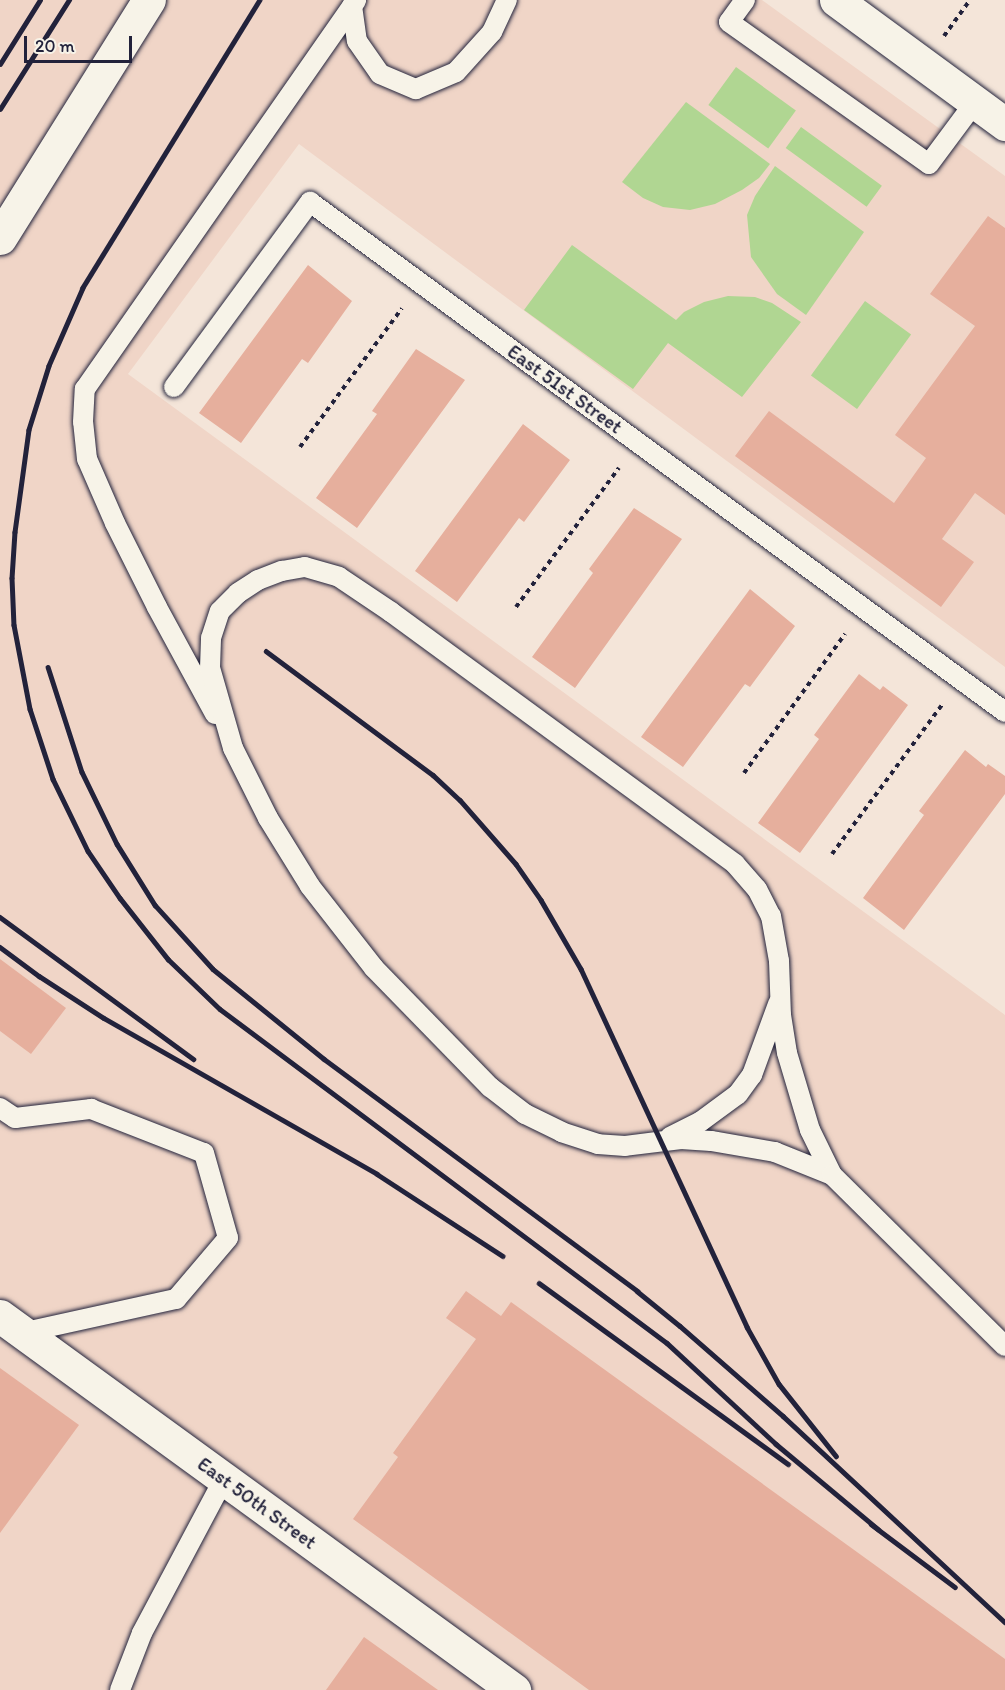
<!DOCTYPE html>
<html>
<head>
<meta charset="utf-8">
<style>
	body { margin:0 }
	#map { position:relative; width:1005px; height:1690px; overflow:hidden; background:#f4e5d9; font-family:Itim,sans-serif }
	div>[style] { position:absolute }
	.built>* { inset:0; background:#f0d5c7 }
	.green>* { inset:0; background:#b0d692; transform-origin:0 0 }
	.building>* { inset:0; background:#e6af9d }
	.path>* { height:4px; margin-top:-2px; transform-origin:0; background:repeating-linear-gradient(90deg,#22223b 0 4.5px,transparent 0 9px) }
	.roads { filter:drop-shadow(0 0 2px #22223b) drop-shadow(0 0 2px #22223b) }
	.lane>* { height:20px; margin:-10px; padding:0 10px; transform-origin:10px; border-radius:10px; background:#f7f3e8 }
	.street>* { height:33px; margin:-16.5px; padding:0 16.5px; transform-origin:16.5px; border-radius:16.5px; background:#f7f3e8 }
	.primary>* { height:33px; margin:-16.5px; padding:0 16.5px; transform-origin:16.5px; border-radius:16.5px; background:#f7f3e8 }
	.rail>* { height:4.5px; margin:-2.25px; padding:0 2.25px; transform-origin:2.25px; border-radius:2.25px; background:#22223b }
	span { translate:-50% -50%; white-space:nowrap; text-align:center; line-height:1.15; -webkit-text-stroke:6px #f7f3e8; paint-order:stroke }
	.street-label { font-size:20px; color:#22223b }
	.scale { position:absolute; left:24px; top:36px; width:108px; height:27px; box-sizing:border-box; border:3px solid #22223b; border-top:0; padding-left:8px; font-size:18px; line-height:21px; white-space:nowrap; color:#22223b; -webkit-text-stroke:4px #f7f3e8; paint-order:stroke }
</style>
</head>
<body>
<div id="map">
	<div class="built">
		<i style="clip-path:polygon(0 0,762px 0,1005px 176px,1005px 667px,299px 144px,128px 374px,1005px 1015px,1005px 1690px,0 1690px)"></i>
	</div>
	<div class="green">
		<i style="left:736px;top:67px;width:74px;height:47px;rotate:36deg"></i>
		<i style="clip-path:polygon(686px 102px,770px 164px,759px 178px,742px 190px,715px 204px,690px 210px,663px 207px,643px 198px,622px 182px)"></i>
		<i style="left:801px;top:127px;width:100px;height:26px;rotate:36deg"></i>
		<i style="clip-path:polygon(775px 166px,864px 232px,806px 315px,777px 294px,751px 257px,747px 215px,755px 196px)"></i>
		<i style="clip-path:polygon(572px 245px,676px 320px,684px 312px,704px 302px,728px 296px,755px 297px,772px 303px,801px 322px,742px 397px,668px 343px,633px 389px,524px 310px)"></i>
		<i style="left:865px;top:301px;width:57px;height:92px;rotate:36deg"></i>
	</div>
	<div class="building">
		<i style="clip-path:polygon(988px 216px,1005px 228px,1005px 515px,975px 493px,942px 539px,974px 562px,941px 607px,735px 456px,769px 411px,894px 503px,926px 458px,895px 435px,975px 326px,930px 294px)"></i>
		<i style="clip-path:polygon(308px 265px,352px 301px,308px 363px,302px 359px,241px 443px,199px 413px)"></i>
		<i style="clip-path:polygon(416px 349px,465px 380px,357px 528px,316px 498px,377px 414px,372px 411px)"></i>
		<i style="clip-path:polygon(523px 424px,570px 460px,524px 522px,519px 518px,457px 602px,415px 571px)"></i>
		<i style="clip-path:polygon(634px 508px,682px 539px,575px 688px,532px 657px,593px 573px,589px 569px)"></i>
		<i style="clip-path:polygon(750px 589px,795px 626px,750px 687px,745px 684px,683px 767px,641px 737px)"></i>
		<i style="clip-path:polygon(859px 674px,880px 690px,883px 686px,908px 705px,800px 853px,758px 823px,819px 739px,814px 735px)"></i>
		<i style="clip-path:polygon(965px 750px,986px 767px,988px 764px,1005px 776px,1005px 794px,904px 930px,863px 898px,924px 815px,919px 811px)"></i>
		<i style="clip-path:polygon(0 959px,66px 1008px,31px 1054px,0 1031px)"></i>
		<i style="clip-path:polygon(466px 1291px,501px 1316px,511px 1302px,1005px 1659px,1005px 1690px,589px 1690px,353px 1519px,398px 1457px,393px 1453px,476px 1339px,446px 1318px)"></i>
		<i style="clip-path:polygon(0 1368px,79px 1425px,0 1533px)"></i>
		<i style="clip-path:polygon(364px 1637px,438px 1690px,326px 1690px)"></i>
	</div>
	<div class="path">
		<i style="left:944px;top:36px;width:44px;rotate:-54.2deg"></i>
		<i style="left:300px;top:447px;width:172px;rotate:-53.7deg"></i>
		<i style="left:516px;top:607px;width:173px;rotate:-53.5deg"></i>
		<i style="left:744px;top:773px;width:172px;rotate:-54deg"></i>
		<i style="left:832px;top:854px;width:185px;rotate:-53.6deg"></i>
	</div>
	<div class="roads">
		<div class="lane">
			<i style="left:745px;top:0;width:27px;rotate:126deg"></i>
			<i style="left:729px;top:22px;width:245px;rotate:35.4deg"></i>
			<i style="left:929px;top:164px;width:77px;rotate:-53.4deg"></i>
			<i style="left:352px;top:6px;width:35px;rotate:82deg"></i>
			<i style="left:357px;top:41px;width:40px;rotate:55.1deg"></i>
			<i style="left:380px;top:74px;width:39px;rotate:23deg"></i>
			<i style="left:416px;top:89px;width:43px;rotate:-23deg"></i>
			<i style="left:456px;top:72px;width:54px;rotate:-48deg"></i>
			<i style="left:492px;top:32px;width:35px;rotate:-65deg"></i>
			<i style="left:174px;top:387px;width:230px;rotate:-53.7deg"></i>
			<i style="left:310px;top:202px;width:862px;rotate:36.27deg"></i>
			<i style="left:215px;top:714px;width:122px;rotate:-118.5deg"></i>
			<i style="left:157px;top:607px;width:94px;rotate:-116.6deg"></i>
			<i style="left:115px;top:523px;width:70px;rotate:-113.6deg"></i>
			<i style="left:87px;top:459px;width:37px;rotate:-96deg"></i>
			<i style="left:83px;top:422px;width:33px;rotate:-87deg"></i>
			<i style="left:85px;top:389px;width:474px;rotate:-55.1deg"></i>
			<i style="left:0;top:1108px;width:18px;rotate:34deg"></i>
			<i style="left:15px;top:1118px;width:77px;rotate:-6.8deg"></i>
			<i style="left:91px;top:1109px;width:121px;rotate:21.3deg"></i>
			<i style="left:204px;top:1153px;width:88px;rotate:74.2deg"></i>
			<i style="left:228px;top:1238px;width:80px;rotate:130.4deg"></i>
			<i style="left:176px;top:1299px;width:158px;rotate:167.6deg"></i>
			<i style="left:670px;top:1137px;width:34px;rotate:-27deg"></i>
			<i style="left:700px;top:1122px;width:47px;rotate:-36.4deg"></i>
			<i style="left:738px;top:1094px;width:24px;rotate:-54deg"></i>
			<i style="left:752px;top:1075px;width:76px;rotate:-69.9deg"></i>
			<i style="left:832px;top:1175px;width:61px;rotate:-158deg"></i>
			<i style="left:775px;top:1152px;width:65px;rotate:-170.2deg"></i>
			<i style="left:711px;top:1141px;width:30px;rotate:-176deg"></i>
			<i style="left:681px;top:1139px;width:56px;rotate:172.9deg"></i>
			<i style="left:625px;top:1146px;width:27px;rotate:-176deg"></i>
			<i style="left:598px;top:1144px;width:38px;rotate:-162deg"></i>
			<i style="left:562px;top:1132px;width:41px;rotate:-154.1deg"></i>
			<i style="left:525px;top:1114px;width:44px;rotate:-142.4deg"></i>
			<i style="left:490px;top:1087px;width:166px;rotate:-134.3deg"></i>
			<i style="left:374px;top:968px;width:104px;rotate:-128deg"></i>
			<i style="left:310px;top:886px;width:80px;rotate:-121.7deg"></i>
			<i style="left:268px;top:818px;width:78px;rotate:-116.6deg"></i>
			<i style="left:233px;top:748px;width:83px;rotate:-106deg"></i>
			<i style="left:210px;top:668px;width:30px;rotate:-88deg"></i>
			<i style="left:211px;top:638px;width:28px;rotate:-72deg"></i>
			<i style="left:220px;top:611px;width:25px;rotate:-45deg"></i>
			<i style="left:238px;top:593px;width:24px;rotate:-33deg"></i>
			<i style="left:258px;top:580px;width:26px;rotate:-21deg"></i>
			<i style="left:282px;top:571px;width:23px;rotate:-10deg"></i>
			<i style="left:305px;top:567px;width:35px;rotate:16deg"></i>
			<i style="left:339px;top:577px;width:63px;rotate:33.9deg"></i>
			<i style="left:391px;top:612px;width:426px;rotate:36.2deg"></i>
			<i style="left:735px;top:864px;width:33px;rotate:49deg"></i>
			<i style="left:757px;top:889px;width:30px;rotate:63deg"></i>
			<i style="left:771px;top:916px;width:46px;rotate:79.9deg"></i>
			<i style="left:779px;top:961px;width:54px;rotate:87.9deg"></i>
			<i style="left:781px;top:1015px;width:38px;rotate:81deg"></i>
			<i style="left:787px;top:1053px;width:80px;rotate:73.4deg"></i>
			<i style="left:810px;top:1130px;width:50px;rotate:63.9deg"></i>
			<i style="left:832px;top:1175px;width:243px;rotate:44.7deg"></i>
			<i style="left:120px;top:1690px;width:61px;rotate:-68.9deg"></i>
			<i style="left:142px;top:1633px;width:174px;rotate:-62deg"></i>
		</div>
		<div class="street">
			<i style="left:836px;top:0;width:210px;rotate:36.3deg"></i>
			<i style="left:0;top:1316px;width:636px;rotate:36.04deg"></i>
		</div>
		<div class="primary">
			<i style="left:0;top:238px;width:281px;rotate:-58deg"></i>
		</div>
	</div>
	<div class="rail">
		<i style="left:260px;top:0;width:338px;rotate:121.6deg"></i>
		<i style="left:83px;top:288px;width:85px;rotate:113.6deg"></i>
		<i style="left:49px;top:366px;width:67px;rotate:107.4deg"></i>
		<i style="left:29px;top:430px;width:103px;rotate:97.8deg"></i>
		<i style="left:15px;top:532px;width:46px;rotate:93.7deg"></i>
		<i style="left:12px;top:578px;width:47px;rotate:87.6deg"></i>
		<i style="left:14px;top:625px;width:86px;rotate:79.2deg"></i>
		<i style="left:30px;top:709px;width:74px;rotate:71.8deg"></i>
		<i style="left:53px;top:779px;width:80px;rotate:64.1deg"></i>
		<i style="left:88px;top:851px;width:57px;rotate:55.8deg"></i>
		<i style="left:120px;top:898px;width:78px;rotate:51.8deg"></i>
		<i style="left:168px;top:959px;width:72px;rotate:43.9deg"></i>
		<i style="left:220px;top:1009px;width:558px;rotate:36.77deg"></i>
		<i style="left:667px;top:1343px;width:149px;rotate:42.8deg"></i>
		<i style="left:776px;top:1444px;width:133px;rotate:39.8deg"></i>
		<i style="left:0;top:64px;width:75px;rotate:-58deg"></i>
		<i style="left:0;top:109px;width:129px;rotate:-57.7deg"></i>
		<i style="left:266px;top:651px;width:208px;rotate:36.6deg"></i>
		<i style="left:433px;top:775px;width:37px;rotate:43deg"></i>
		<i style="left:460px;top:800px;width:85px;rotate:48.8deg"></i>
		<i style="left:516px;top:864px;width:44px;rotate:55.2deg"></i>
		<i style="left:541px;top:900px;width:80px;rotate:59.9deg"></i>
		<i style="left:581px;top:969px;width:395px;rotate:65.1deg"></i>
		<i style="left:747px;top:1327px;width:65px;rotate:60.7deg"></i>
		<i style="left:779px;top:1384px;width:92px;rotate:51.6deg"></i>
		<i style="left:48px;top:667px;width:110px;rotate:72.1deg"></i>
		<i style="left:82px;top:772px;width:80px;rotate:64.1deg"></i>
		<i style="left:117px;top:844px;width:72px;rotate:58.1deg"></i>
		<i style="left:155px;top:905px;width:86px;rotate:47.8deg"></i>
		<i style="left:213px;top:969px;width:143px;rotate:39deg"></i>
		<i style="left:324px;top:1059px;width:390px;rotate:36.5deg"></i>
		<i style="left:637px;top:1291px;width:55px;rotate:39.1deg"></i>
		<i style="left:680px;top:1326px;width:137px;rotate:41.1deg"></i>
		<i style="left:783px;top:1416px;width:303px;rotate:42.9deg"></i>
		<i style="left:0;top:917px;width:240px;rotate:36.3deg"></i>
		<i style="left:0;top:947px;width:49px;rotate:36.6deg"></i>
		<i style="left:39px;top:976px;width:77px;rotate:32.9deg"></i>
		<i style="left:104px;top:1018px;width:314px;rotate:29.7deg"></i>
		<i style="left:377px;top:1174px;width:150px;rotate:33.1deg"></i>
		<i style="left:539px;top:1283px;width:308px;rotate:36deg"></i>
		<i style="left:871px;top:1524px;width:105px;rotate:36.9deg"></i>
	</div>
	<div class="street-label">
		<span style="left:565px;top:389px;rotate:36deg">East 51st Street</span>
		<span style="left:257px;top:1503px;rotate:36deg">East 50th Street</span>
	</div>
	<div class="scale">20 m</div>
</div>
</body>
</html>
